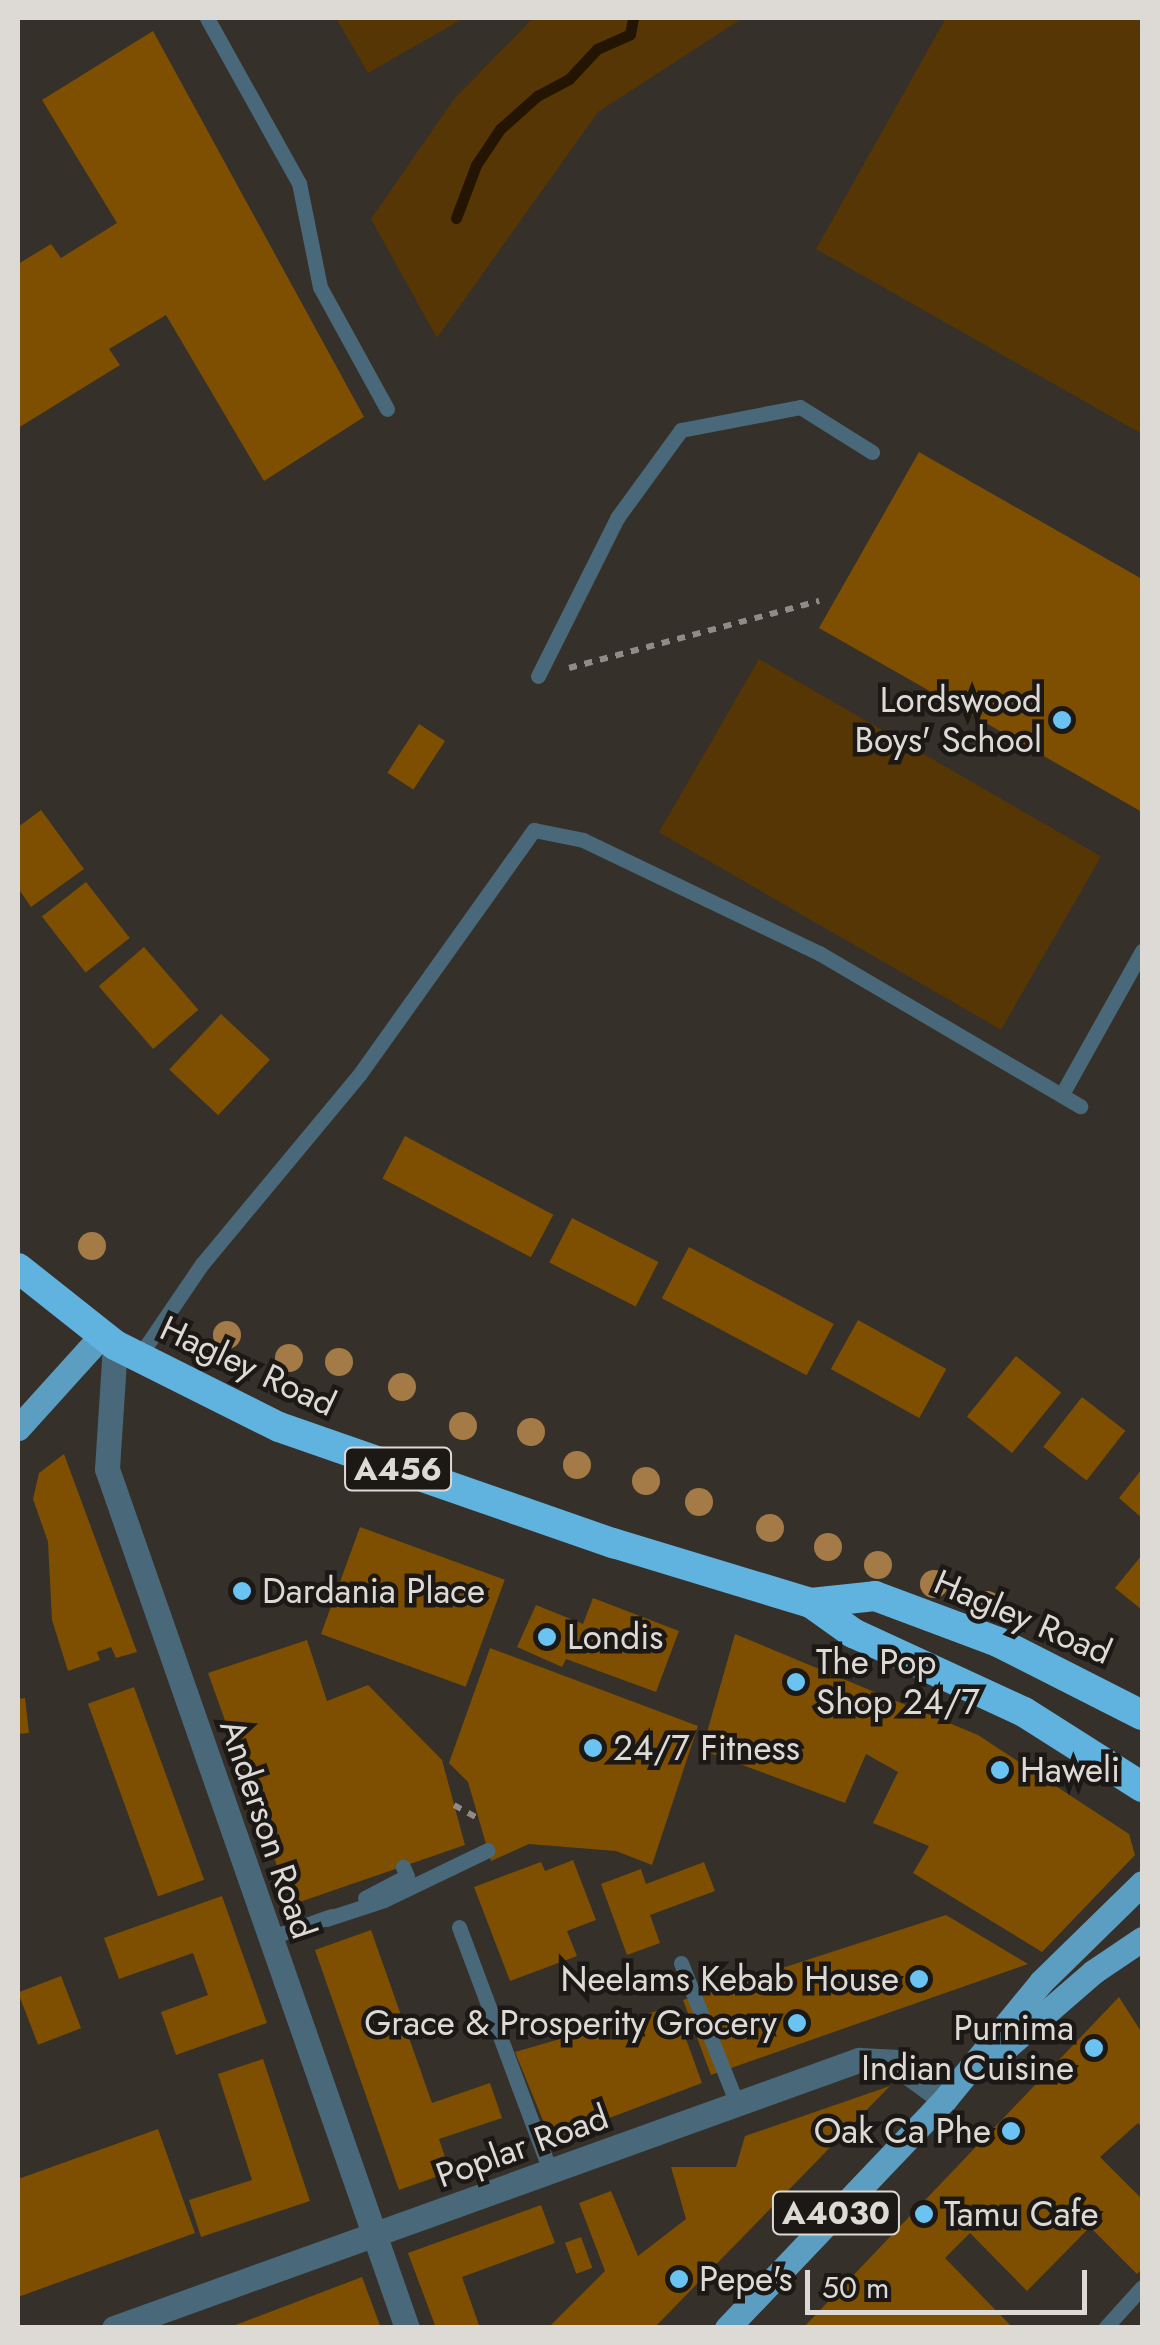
<!DOCTYPE html>
<html>
<head>
<meta charset="utf-8">
<style>
	body { margin:0 }
	#map { position:relative; width:1160px; height:2345px; overflow:hidden; background:#353029; font-family:Jost,sans-serif }
	div>[style] { position:absolute }
	.green>* { inset:0; background:#563604; transform-origin:0 0 }
	.stream>* { height:11px; margin:-5.5px; padding:0 5.5px; transform-origin:5.5px; border-radius:5.5px; background:#241502 }
	.building>* { inset:0; background:#7e4f00; transform-origin:0 0 }
	.path>* { height:6px; margin-top:-3px; transform-origin:0; background:repeating-linear-gradient(90deg,#908b86 0 8px,transparent 0 16px) }
	.lane>* { height:15px; margin:-7.5px; padding:0 7.5px; transform-origin:7.5px; border-radius:7.5px; background:#49687a }
	.street>* { height:25px; margin:-12.5px; padding:0 12.5px; transform-origin:12.5px; border-radius:12.5px; background:#49687a }
	.primary>* { height:25px; margin:-12.5px; padding:0 12.5px; transform-origin:12.5px; border-radius:12.5px; background:#5b9ec2 }
	.highway>* { height:30px; margin:-15px; padding:0 15px; transform-origin:15px; border-radius:15px; background:#61b3df }
	.trees>* { width:28px; height:28px; margin:-14px; border-radius:50%; background:#a47b47 }
	.dots>* { width:28px; height:28px; translate:-50% -50%; box-sizing:border-box; border:5px solid #1b1815; border-radius:50% }
	span { translate:-50% -50%; white-space:nowrap; text-align:center; line-height:1.15; -webkit-text-stroke:9px #1b1815; paint-order:stroke }
	.shield-label span { padding:2px 8px; background:#1b1815; border:2px solid; border-radius:8px; -webkit-text-stroke-width:0 }
	.shield-label { font-size:32px; color:#ddd9d5; font-weight:700 }
	.poi-label { font-size:35px; color:#ddd9d5 }
	.right { translate:-100% -50%; text-align:right }
	.left { translate:0 -50%; text-align:left }
	.street-label { font-size:35px; color:#ddd9d5 }
	.frame { position:absolute; inset:0; border:20px solid #ddd9d5; pointer-events:none }
	.scale { position:absolute; left:805px; top:2270px; width:282px; height:45px; box-sizing:border-box; border:5px solid #ddd9d5; border-top:0; padding-left:12px; font-size:30px; line-height:35px; white-space:nowrap; color:#ddd9d5; -webkit-text-stroke:8px #1b1815; paint-order:stroke }
</style>
</head>
<body>
<div id="map">
	<div class="green">
		<i style="clip-path:polygon(336px 18px,464px 18px,368px 73px)"></i>
		<i style="clip-path:polygon(533px 18px,743px 18px,598px 112px,437px 338px,371px 219px,454px 99px)"></i>
		<i style="clip-path:polygon(946px 18px,1142px 18px,1142px 434px,816px 249px)"></i>
		<i style="left:759px;top:659px;width:395px;height:200px;rotate:30deg"></i>
	</div>
	<div class="stream">
		<i style="left:456px;top:218px;width:57px;rotate:-69.3deg"></i>
		<i style="left:476px;top:165px;width:43px;rotate:-56.3deg"></i>
		<i style="left:500px;top:129px;width:50px;rotate:-41.7deg"></i>
		<i style="left:537px;top:96px;width:36px;rotate:-28deg"></i>
		<i style="left:569px;top:79px;width:41px;rotate:-47deg"></i>
		<i style="left:597px;top:49px;width:36px;rotate:-24deg"></i>
		<i style="left:630px;top:34px;width:16px;rotate:-79deg"></i>
	</div>
	<div class="building">
		<i style="clip-path:polygon(153px 31px,364px 417px,264px 481px,166px 315px,109px 349px,120px 365px,18px 428px,18px 264px,51px 244px,61px 258px,117px 223px,42px 100px)"></i>
		<i style="clip-path:polygon(919px 452px,1142px 579px,1142px 812px,819px 628px)"></i>
		<i style="left:419px;top:724px;width:31px;height:58px;rotate:33deg"></i>
		<i style="clip-path:polygon(41px 810px,84px 869px,31px 907px,18px 888px,18px 827px)"></i>
		<i style="left:86px;top:882px;width:71px;height:56px;rotate:52deg"></i>
		<i style="left:144px;top:947px;width:83px;height:60px;rotate:49deg"></i>
		<i style="left:221px;top:1014px;width:67px;height:76px;rotate:43deg"></i>
		<i style="left:405px;top:1136px;width:168px;height:48px;rotate:28deg"></i>
		<i style="left:572px;top:1218px;width:97px;height:50px;rotate:27deg"></i>
		<i style="left:689px;top:1247px;width:164px;height:58px;rotate:28deg"></i>
		<i style="left:858px;top:1320px;width:101px;height:56px;rotate:29deg"></i>
		<i style="left:1016px;top:1356px;width:58px;height:78px;rotate:39deg"></i>
		<i style="left:1082px;top:1397px;width:55px;height:63px;rotate:38deg"></i>
		<i style="clip-path:polygon(64px 1454px,137px 1652px,116px 1658px,111px 1647px,97px 1652px,100px 1660px,68px 1671px,52px 1620px,48px 1542px,33px 1499px,39px 1473px)"></i>
		<i style="clip-path:polygon(1142px 1469px,1142px 1518px,1119px 1498px)"></i>
		<i style="left:360px;top:1527px;width:154px;height:114px;rotate:20deg"></i>
		<i style="clip-path:polygon(1142px 1555px,1142px 1610px,1115px 1588px)"></i>
		<i style="clip-path:polygon(593px 1598px,679px 1631px,656px 1692px,566px 1659px,562px 1667px,517px 1647px,536px 1605px,583px 1624px)"></i>
		<i style="clip-path:polygon(735px 1634px,978px 1735px,1129px 1834px,1135px 1855px,1042px 1952px,913px 1873px,929px 1846px,873px 1823px,898px 1772px,866px 1754px,845px 1803px,702px 1750px)"></i>
		<i style="clip-path:polygon(307px 1640px,327px 1701px,368px 1685px,442px 1760px,465px 1845px,291px 1905px,208px 1673px)"></i>
		<i style="clip-path:polygon(490px 1648px,698px 1726px,652px 1865px,616px 1851px,529px 1844px,491px 1861px,468px 1782px,449px 1763px)"></i>
		<i style="left:134px;top:1687px;width:205px;height:49px;rotate:70deg"></i>
		<i style="clip-path:polygon(25px 1698px,29px 1733px,18px 1734px,18px 1699px)"></i>
		<i style="clip-path:polygon(573px 1860px,596px 1920px,567px 1931px,577px 1956px,510px 1981px,474px 1887px,541px 1862px,545px 1871px)"></i>
		<i style="clip-path:polygon(704px 1862px,715px 1891px,650px 1915px,660px 1943px,627px 1955px,601px 1884px,641px 1869px,646px 1884px)"></i>
		<i style="clip-path:polygon(222px 1896px,267px 2023px,176px 2055px,161px 2012px,208px 1995px,193px 1953px,119px 1979px,104px 1938px)"></i>
		<i style="clip-path:polygon(946px 1915px,1028px 1964px,711px 2075px,683px 2000px)"></i>
		<i style="clip-path:polygon(371px 1930px,432px 2103px,490px 2083px,502px 2118px,439px 2139px,450px 2172px,399px 2190px,315px 1950px)"></i>
		<i style="left:61px;top:1976px;width:56px;height:46px;rotate:69deg"></i>
		<i style="clip-path:polygon(1119px 1997px,1142px 2033px,1142px 2127px,1138px 2123px,1100px 2157px,1142px 2199px,1142px 2269px,1137px 2274px,1090px 2227px,1027px 2291px,970px 2233px,945px 2258px,1013px 2328px,803px 2328px)"></i>
		<i style="clip-path:polygon(674px 2006px,702px 2083px,551px 2140px,515px 2052px)"></i>
		<i style="clip-path:polygon(263px 2059px,310px 2201px,201px 2237px,189px 2200px,252px 2180px,218px 2074px)"></i>
		<i style="clip-path:polygon(890px 2086px,654px 2328px,548px 2328px,605px 2271px,579px 2203px,611px 2191px,638px 2256px,686px 2219px,671px 2167px,736px 2167px,745px 2136px)"></i>
		<i style="clip-path:polygon(158px 2129px,195px 2233px,18px 2297px,18px 2179px)"></i>
		<i style="clip-path:polygon(541px 2205px,555px 2243px,462px 2277px,480px 2328px,436px 2328px,408px 2253px)"></i>
		<i style="left:581px;top:2237px;width:33px;height:17px;rotate:70deg"></i>
		<i style="clip-path:polygon(362px 2277px,381px 2328px,230px 2328px,230px 2327px)"></i>
	</div>
	<div class="path">
		<i style="left:569px;top:668px;width:259px;rotate:-15deg"></i>
		<i style="left:454px;top:1805px;width:29px;rotate:29deg"></i>
	</div>
	<div class="lane">
		<i style="left:207px;top:18px;width:189px;rotate:60.9deg"></i>
		<i style="left:299px;top:183px;width:106px;rotate:78.6deg"></i>
		<i style="left:320px;top:287px;width:139px;rotate:61.2deg"></i>
		<i style="left:538px;top:676px;width:177px;rotate:-63.4deg"></i>
		<i style="left:617px;top:518px;width:109px;rotate:-54deg"></i>
		<i style="left:681px;top:430px;width:121px;rotate:-10.9deg"></i>
		<i style="left:800px;top:407px;width:85px;rotate:32deg"></i>
		<i style="left:1062px;top:1094px;width:164px;rotate:-60.8deg"></i>
		<i style="left:138px;top:1358px;width:114px;rotate:-55.8deg"></i>
		<i style="left:202px;top:1264px;width:246px;rotate:-50.3deg"></i>
		<i style="left:359px;top:1075px;width:301px;rotate:-54.5deg"></i>
		<i style="left:534px;top:830px;width:50px;rotate:11.5deg"></i>
		<i style="left:583px;top:840px;width:262px;rotate:25.6deg"></i>
		<i style="left:819px;top:953px;width:303px;rotate:30.4deg"></i>
		<i style="left:365px;top:1898px;width:47px;rotate:-27.6deg"></i>
		<i style="left:407px;top:1876px;width:10px;rotate:-114deg"></i>
		<i style="left:326px;top:1919px;width:61px;rotate:-18.1deg"></i>
		<i style="left:384px;top:1900px;width:115px;rotate:-25.7deg"></i>
		<i style="left:459px;top:1927px;width:263px;rotate:69.5deg"></i>
		<i style="left:269px;top:1938px;width:66px;rotate:-19.5deg"></i>
		<i style="left:681px;top:1963px;width:154px;rotate:68.3deg"></i>
		<i style="left:1105px;top:2328px;width:55px;rotate:-47.9deg"></i>
	</div>
	<div class="street">
		<i style="left:115px;top:1345px;width:124px;rotate:93.7deg"></i>
		<i style="left:107px;top:1469px;width:910px;rotate:70.75deg"></i>
		<i style="left:114px;top:2328px;width:792px;rotate:-19.79deg"></i>
		<i style="left:859px;top:2060px;width:35px;rotate:3deg"></i>
		<i style="left:894px;top:2062px;width:63px;rotate:36deg"></i>
	</div>
	<div class="primary">
		<i style="left:18px;top:1428px;width:124px;rotate:-47.9deg"></i>
		<i style="left:995px;top:2057px;width:130px;rotate:-40.9deg"></i>
		<i style="left:1093px;top:1972px;width:59px;rotate:-34deg"></i>
		<i style="left:727px;top:2328px;width:316px;rotate:-46.4deg"></i>
		<i style="left:945px;top:2099px;width:151px;rotate:-50.6deg"></i>
		<i style="left:1041px;top:1982px;width:141px;rotate:-44.4deg"></i>
	</div>
	<div class="highway">
		<i style="left:18px;top:1268px;width:124px;rotate:38.4deg"></i>
		<i style="left:115px;top:1345px;width:183px;rotate:26.6deg"></i>
		<i style="left:279px;top:1427px;width:354px;rotate:19.2deg"></i>
		<i style="left:613px;top:1543px;width:207px;rotate:16.9deg"></i>
		<i style="left:811px;top:1603px;width:52px;rotate:35.5deg"></i>
		<i style="left:853px;top:1633px;width:188px;rotate:24.8deg"></i>
		<i style="left:1024px;top:1712px;width:140px;rotate:32.4deg"></i>
		<i style="left:811px;top:1603px;width:64px;rotate:-6.2deg"></i>
		<i style="left:875px;top:1596px;width:131px;rotate:20.5deg"></i>
		<i style="left:998px;top:1642px;width:161px;rotate:26.9deg"></i>
	</div>
	<div class="trees">
		<i style="left:92px;top:1246px"></i>
		<i style="left:227px;top:1335px"></i>
		<i style="left:289px;top:1358px"></i>
		<i style="left:339px;top:1362px"></i>
		<i style="left:402px;top:1387px"></i>
		<i style="left:463px;top:1426px"></i>
		<i style="left:531px;top:1432px"></i>
		<i style="left:577px;top:1465px"></i>
		<i style="left:646px;top:1481px"></i>
		<i style="left:699px;top:1502px"></i>
		<i style="left:770px;top:1528px"></i>
		<i style="left:828px;top:1547px"></i>
		<i style="left:878px;top:1565px"></i>
		<i style="left:934px;top:1584px"></i>
		<i style="left:987px;top:1605px"></i>
	</div>
	<div class="dots">
		<i style="left:1062px;top:720px;background:#6bc3f2"></i>
		<i style="left:242px;top:1591px;background:#6bc3f2"></i>
		<i style="left:547px;top:1637px;background:#6bc3f2"></i>
		<i style="left:796px;top:1682px;background:#6bc3f2"></i>
		<i style="left:593px;top:1748px;background:#6bc3f2"></i>
		<i style="left:1000px;top:1770px;background:#6bc3f2"></i>
		<i style="left:919px;top:1979px;background:#6bc3f2"></i>
		<i style="left:797px;top:2023px;background:#6bc3f2"></i>
		<i style="left:1094px;top:2048px;background:#6bc3f2"></i>
		<i style="left:1011px;top:2131px;background:#6bc3f2"></i>
		<i style="left:924px;top:2214px;background:#6bc3f2"></i>
		<i style="left:679px;top:2279px;background:#6bc3f2"></i>
	</div>
	<div class="shield-label">
		<span style="left:398px;top:1469px">A456</span>
		<span style="left:836px;top:2213px">A4030</span>
	</div>
	<div class="poi-label">
		<span class="right" style="left:1042px;top:720px">Lordswood<br>Boys' School</span>
		<span class="left" style="left:262px;top:1591px">Dardania Place</span>
		<span class="left" style="left:567px;top:1637px">Londis</span>
		<span class="left" style="left:816px;top:1682px">The Pop<br>Shop 24/7</span>
		<span class="left" style="left:613px;top:1748px">24/7 Fitness</span>
		<span class="left" style="left:1020px;top:1770px">Haweli</span>
		<span class="right" style="left:899px;top:1979px">Neelams Kebab House</span>
		<span class="right" style="left:777px;top:2023px">Grace &amp; Prosperity Grocery</span>
		<span class="right" style="left:1074px;top:2048px">Purnima<br>Indian Cuisine</span>
		<span class="right" style="left:991px;top:2131px">Oak Ca Phe</span>
		<span class="left" style="left:944px;top:2214px">Tamu Cafe</span>
		<span class="left" style="left:699px;top:2279px">Pepe's</span>
	</div>
	<div class="street-label">
		<span style="left:248px;top:1366px;rotate:25deg">Hagley Road</span>
		<span style="left:1023px;top:1617px;rotate:23deg">Hagley Road</span>
		<span style="left:268px;top:1829px;rotate:71deg">Anderson Road</span>
		<span style="left:522px;top:2146px;rotate:-20deg">Poplar Road</span>
	</div>
	<div class="frame"></div>
	<div class="scale">50 m</div>
</div>
</body>
</html>
